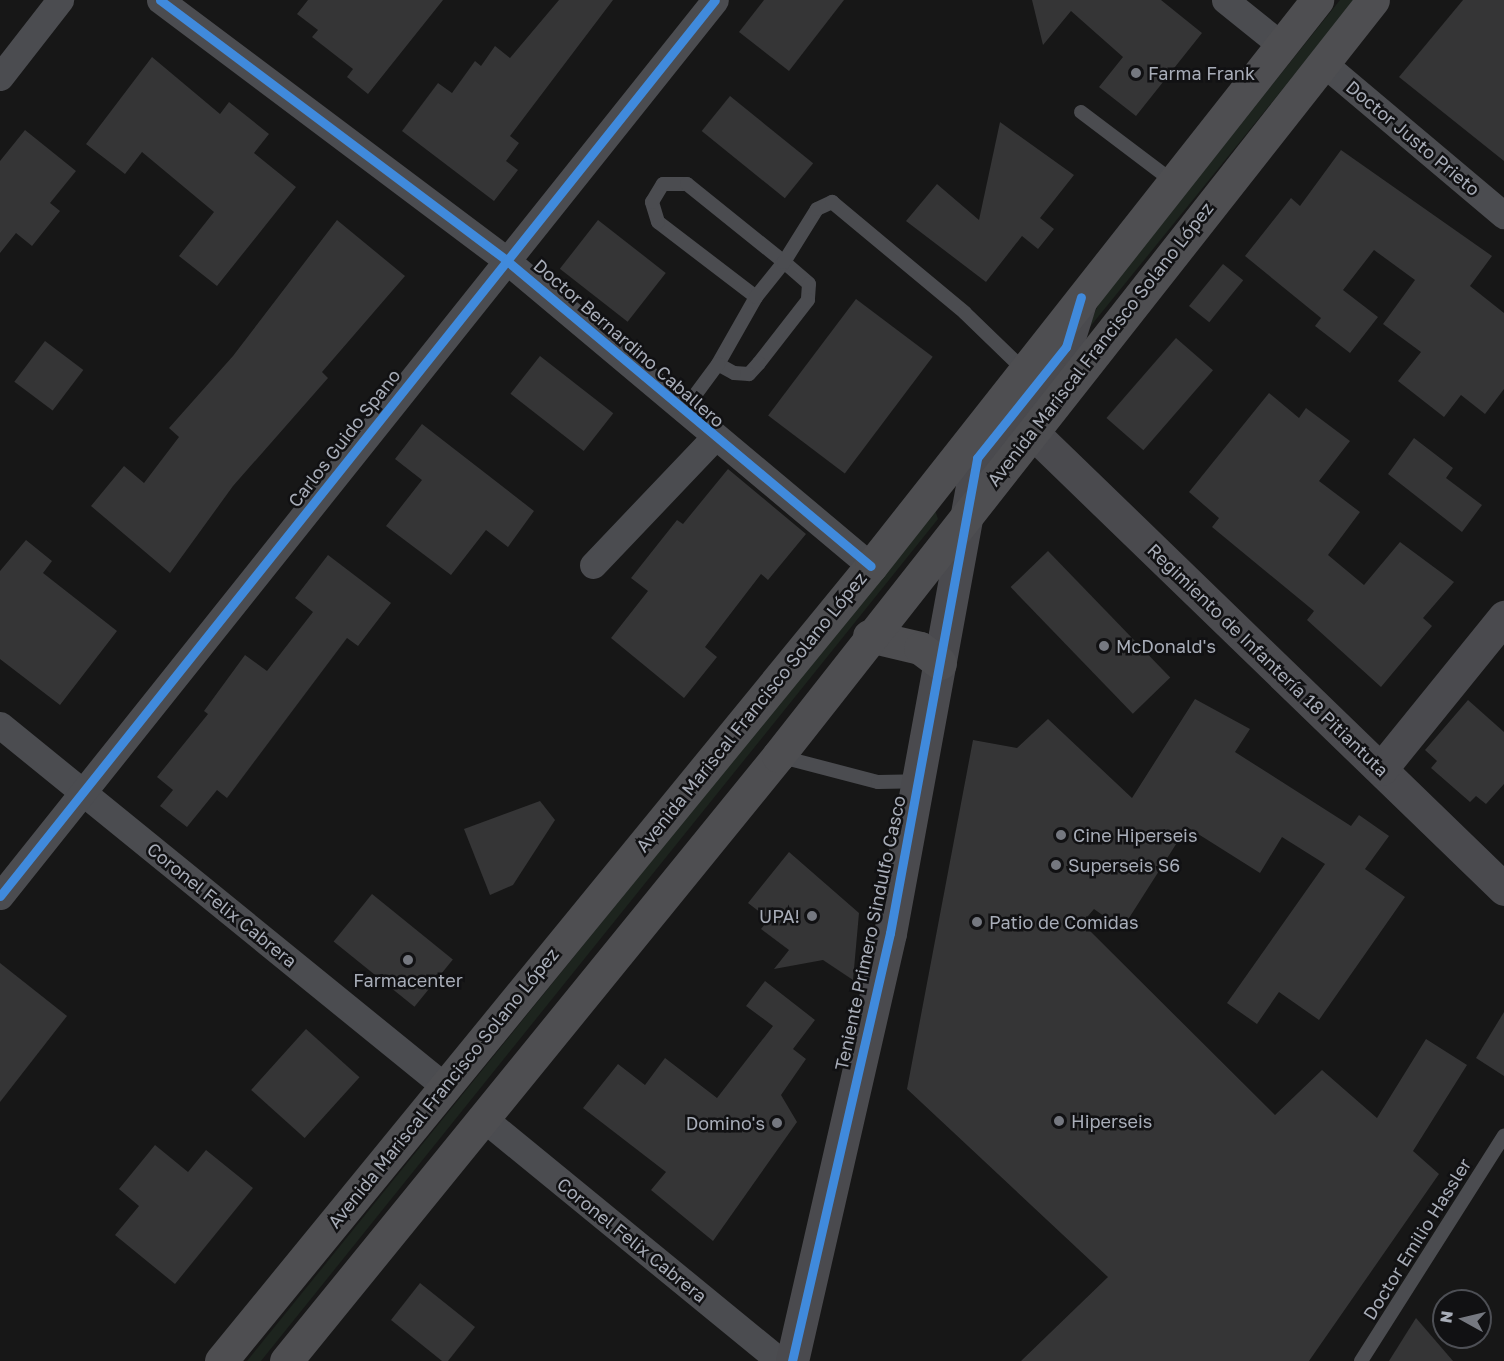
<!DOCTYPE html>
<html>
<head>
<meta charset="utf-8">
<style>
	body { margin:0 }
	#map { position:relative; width:1504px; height:1361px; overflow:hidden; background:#171717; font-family:"Golos Text",sans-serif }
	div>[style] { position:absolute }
	.green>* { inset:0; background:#1d241e }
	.building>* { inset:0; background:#353536; transform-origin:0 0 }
	.lane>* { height:14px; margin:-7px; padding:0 7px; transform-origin:7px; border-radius:7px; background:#4b4c50 }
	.street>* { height:27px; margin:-13.5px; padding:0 13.5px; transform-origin:13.5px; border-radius:13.5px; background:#4b4c50 }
	.secondary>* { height:33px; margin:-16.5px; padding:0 16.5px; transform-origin:16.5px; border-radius:16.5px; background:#4a4a4e }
	.highway>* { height:33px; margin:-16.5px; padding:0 16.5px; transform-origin:16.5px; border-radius:16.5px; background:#4e4e51 }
	.cycleway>* { height:9px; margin:-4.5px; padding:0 4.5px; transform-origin:4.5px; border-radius:4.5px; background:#408adc }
	.dots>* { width:16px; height:16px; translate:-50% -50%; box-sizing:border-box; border:3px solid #111113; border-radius:50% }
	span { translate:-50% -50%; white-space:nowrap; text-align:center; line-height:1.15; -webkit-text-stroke:5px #111113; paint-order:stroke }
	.poi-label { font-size:18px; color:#a8adb8 }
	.left { translate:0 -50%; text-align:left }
	.right { translate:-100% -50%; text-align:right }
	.street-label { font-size:18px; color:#a8adb8 }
	.north { position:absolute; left:1432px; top:1289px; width:60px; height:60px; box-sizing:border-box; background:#111113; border:2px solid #4d4f55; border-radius:50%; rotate:278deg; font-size:16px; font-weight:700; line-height:24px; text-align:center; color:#a8adb8 }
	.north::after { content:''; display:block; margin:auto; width:21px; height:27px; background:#757880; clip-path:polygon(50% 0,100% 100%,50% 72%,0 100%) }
</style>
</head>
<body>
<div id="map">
	<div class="green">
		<i style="clip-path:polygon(1340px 0,1355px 0,1085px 333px,1101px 299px)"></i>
		<i style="clip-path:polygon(935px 510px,938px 519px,261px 1361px,247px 1361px)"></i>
	</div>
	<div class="building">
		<i style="clip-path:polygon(308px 0,443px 0,368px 94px,347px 77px,353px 69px,312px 37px,318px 30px,297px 14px)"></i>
		<i style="clip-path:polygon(559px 0,613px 0,510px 136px,519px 143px,506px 161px,518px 170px,494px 201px,402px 131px,438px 83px,452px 93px,475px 61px,481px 66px,495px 46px,510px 58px)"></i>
		<i style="clip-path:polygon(764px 0,844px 0,789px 71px,739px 32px)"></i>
		<i style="clip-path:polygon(1032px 0,1161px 0,1202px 33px,1136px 116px,1099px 87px,1123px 57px,1071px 11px,1043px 45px)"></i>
		<i style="clip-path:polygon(1463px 0,1504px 0,1504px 161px,1399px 77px)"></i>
		<i style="clip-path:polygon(152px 57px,220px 114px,229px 102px,269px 134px,254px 153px,296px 187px,217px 286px,179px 256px,214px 212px,142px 152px,125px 174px,86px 144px)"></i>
		<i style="left:730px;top:96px;width:107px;height:45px;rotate:39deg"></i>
		<i style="clip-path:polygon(1000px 122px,1074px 175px,1040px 218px,1054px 229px,1038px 249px,1022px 236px,986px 282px,906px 221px,937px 184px,979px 220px)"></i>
		<i style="clip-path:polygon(25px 130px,76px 171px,50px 203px,60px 211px,32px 246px,16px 233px,0 253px,0 161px)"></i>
		<i style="clip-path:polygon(1341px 150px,1492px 256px,1470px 286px,1504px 313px,1504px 389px,1485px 414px,1461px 395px,1444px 417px,1398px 381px,1421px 352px,1383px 324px,1415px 280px,1374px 250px,1343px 290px,1378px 317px,1350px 353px,1315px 326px,1321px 318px,1245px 256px,1291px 198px,1300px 206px)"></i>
		<i style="clip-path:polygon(337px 220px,405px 276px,322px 372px,328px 378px,233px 486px,170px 573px,91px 506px,124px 466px,144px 483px,179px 437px,169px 428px,233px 356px)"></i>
		<i style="left:598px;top:220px;width:86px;height:62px;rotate:38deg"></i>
		<i style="left:1223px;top:264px;width:26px;height:54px;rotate:39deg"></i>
		<i style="left:856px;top:299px;width:96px;height:146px;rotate:37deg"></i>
		<i style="left:1176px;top:338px;width:49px;height:106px;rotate:41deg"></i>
		<i style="left:45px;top:341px;width:48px;height:51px;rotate:37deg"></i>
		<i style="left:540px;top:356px;width:93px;height:48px;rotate:38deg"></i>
		<i style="clip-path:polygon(1269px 393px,1299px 418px,1306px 408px,1350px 441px,1319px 481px,1360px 512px,1328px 555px,1364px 585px,1400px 542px,1454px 582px,1423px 618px,1432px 626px,1381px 687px,1307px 620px,1314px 611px,1212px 527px,1219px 518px,1189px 492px)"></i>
		<i style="clip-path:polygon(422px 424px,534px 511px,508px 547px,486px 530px,451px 575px,386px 526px,422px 480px,395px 459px)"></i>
		<i style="clip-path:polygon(1414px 438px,1453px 468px,1446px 478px,1482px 505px,1462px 532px,1388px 474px)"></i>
		<i style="clip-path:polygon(728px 469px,806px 534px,768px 580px,761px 574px,705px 647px,717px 657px,684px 698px,611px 638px,648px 591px,631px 578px,677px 520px,683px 524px)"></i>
		<i style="clip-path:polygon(26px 540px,52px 561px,43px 573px,117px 631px,60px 705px,0 659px,0 571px)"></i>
		<i style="left:1048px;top:551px;width:176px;height:52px;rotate:46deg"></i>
		<i style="clip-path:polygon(328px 555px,391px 603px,358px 646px,347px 638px,227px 798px,217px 790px,187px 827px,160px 806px,173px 790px,157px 777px,208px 714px,204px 711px,245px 655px,267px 671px,313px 612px,295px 598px)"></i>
		<i style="clip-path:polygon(1195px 699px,1250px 729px,1235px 752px,1351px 826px,1359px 815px,1389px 836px,1365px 869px,1405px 897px,1319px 1020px,1279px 992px,1257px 1024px,1227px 1003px,1325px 864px,1282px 837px,1260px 873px,1187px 827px,1122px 929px,1094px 909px,1082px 923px,1275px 1115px,1322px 1070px,1377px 1118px,1426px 1039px,1467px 1065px,1413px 1151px,1439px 1174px,1309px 1361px,1021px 1361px,1108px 1277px,907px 1089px,973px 740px,1017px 748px,1048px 719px,1132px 798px)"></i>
		<i style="clip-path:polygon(1468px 700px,1504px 732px,1504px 784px,1486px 804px,1476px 796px,1470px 802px,1431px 768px,1437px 761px,1425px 750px)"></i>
		<i style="clip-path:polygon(540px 801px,555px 820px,513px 885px,490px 895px,464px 829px)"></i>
		<i style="clip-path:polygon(789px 852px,859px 913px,853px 980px,823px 960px,774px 969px,789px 950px,761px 929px,769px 919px,748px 903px)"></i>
		<i style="left:372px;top:894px;width:104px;height:61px;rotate:39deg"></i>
		<i style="clip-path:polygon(0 963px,67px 1016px,0 1102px)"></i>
		<i style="clip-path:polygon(765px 981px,815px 1020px,793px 1049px,806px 1059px,781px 1095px,797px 1122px,713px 1241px,651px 1190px,666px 1172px,583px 1108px,618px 1064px,645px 1085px,665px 1058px,717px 1098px,773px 1026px,746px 1006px)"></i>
		<i style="clip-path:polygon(1504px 1012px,1504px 1076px,1476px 1058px)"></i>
		<i style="left:306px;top:1029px;width:72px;height:82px;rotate:42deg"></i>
		<i style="clip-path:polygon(155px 1145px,188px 1172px,206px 1150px,253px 1188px,175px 1284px,115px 1235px,139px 1206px,119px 1189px)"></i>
		<i style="clip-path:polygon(420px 1283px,475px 1327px,448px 1361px,442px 1361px,391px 1320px)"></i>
		<i style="clip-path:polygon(1416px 1318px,1453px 1361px,1389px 1361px)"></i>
	</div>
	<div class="lane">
		<i style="left:1081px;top:112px;width:118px;rotate:37.1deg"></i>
		<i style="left:756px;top:297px;width:123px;rotate:-142.6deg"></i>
		<i style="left:658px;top:222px;width:21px;rotate:-107deg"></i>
		<i style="left:652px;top:202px;width:21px;rotate:-59deg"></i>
		<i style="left:663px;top:184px;width:24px"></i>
		<i style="left:687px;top:184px;width:124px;rotate:38.8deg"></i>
		<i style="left:784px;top:262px;width:33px;rotate:41deg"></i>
		<i style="left:809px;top:284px;width:16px;rotate:94deg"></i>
		<i style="left:808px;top:300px;width:80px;rotate:127.9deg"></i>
		<i style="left:759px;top:363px;width:15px;rotate:132deg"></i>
		<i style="left:749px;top:374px;width:15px;rotate:-176deg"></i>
		<i style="left:734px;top:373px;width:18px;rotate:-151deg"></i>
		<i style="left:718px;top:364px;width:77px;rotate:-60.4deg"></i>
		<i style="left:756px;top:297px;width:45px;rotate:-51.3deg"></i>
		<i style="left:784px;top:262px;width:62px;rotate:-58.1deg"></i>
		<i style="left:817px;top:209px;width:17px;rotate:-25deg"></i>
		<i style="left:832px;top:202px;width:173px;rotate:39.8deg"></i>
		<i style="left:965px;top:313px;width:82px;rotate:44deg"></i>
		<i style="left:684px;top:410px;width:57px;rotate:-53.5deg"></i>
		<i style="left:778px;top:756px;width:103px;rotate:14.6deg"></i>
		<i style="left:878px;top:782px;width:39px;rotate:-1deg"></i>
		<i style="left:1361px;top:1361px;width:267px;rotate:-57.6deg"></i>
	</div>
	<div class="street">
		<i style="left:160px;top:0;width:433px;rotate:36.9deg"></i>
		<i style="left:506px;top:260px;width:476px;rotate:40deg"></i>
		<i style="left:1225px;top:0;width:72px;rotate:38.8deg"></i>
		<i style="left:1322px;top:62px;width:238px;rotate:40.1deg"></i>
		<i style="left:0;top:77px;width:98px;rotate:-52.1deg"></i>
		<i style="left:593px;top:565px;width:175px;rotate:-46.4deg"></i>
		<i style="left:0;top:725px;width:572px;rotate:39.11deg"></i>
		<i style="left:0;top:896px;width:1146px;rotate:-51.41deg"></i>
		<i style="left:483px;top:1118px;width:384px;rotate:39.3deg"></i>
	</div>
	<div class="secondary">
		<i style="left:1032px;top:432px;width:657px;rotate:44.07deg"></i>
		<i style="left:1381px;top:769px;width:196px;rotate:-51deg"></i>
		<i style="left:792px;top:1361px;width:439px;rotate:-77.1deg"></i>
		<i style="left:890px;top:933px;width:483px;rotate:-79.6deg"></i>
		<i style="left:977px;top:458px;width:142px;rotate:-51.3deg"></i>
		<i style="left:1066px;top:347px;width:47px;rotate:-72.7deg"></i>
	</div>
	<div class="highway">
		<i style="left:869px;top:636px;width:52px;rotate:13.2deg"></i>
		<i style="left:920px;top:648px;width:25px;rotate:37deg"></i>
		<i style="left:221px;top:1361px;width:1027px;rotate:-50.73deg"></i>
		<i style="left:871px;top:566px;width:721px;rotate:-51.76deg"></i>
		<i style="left:286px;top:1361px;width:780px;rotate:-50.88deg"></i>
		<i style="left:778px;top:756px;width:962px;rotate:-51.8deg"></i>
	</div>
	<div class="cycleway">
		<i style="left:160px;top:0;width:433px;rotate:36.9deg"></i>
		<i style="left:506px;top:260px;width:476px;rotate:40deg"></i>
		<i style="left:0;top:896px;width:1146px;rotate:-51.41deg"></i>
		<i style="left:792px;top:1361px;width:439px;rotate:-77.1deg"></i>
		<i style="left:890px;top:933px;width:483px;rotate:-79.6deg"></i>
		<i style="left:977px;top:458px;width:142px;rotate:-51.3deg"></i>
		<i style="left:1066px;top:347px;width:52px;rotate:-73.3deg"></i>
	</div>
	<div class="dots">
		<i style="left:1136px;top:73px;background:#757880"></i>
		<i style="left:1104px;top:646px;background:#757880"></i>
		<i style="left:1061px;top:835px;background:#757880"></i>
		<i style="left:1056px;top:865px;background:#757880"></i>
		<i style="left:812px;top:916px;background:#757880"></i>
		<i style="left:977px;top:922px;background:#757880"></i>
		<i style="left:408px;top:960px;background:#757880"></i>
		<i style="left:1059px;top:1121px;background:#757880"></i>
		<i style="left:777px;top:1123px;background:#757880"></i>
	</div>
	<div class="poi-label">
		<span class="left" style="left:1148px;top:73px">Farma Frank</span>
		<span class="left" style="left:1116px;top:646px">McDonald's</span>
		<span class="left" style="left:1073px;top:835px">Cine Hiperseis</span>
		<span class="left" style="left:1068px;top:865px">Superseis S6</span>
		<span class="right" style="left:800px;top:916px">UPA!</span>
		<span class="left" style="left:989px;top:922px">Patio de Comidas</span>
		<span style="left:408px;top:980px">Farmacenter</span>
		<span class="left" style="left:1071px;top:1121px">Hiperseis</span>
		<span class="right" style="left:765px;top:1123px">Domino's</span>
	</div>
	<div class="street-label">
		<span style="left:1413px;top:138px;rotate:40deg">Doctor Justo Prieto</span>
		<span style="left:629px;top:343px;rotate:41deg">Doctor Bernardino Caballero</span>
		<span style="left:1100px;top:344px;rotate:-52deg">Avenida Mariscal Francisco Solano López</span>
		<span style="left:344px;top:438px;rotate:-52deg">Carlos Guido Spano</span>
		<span style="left:1268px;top:660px;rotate:44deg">Regimiento de Infantería 18 Pitiantuta</span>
		<span style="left:751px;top:712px;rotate:-51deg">Avenida Mariscal Francisco Solano López</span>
		<span style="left:222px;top:905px;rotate:39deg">Coronel Felix Cabrera</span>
		<span style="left:870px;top:933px;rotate:-78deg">Teniente Primero Sindulfo Casco</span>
		<span style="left:443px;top:1088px;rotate:-51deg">Avenida Mariscal Francisco Solano López</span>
		<span style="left:1417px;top:1239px;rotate:-58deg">Doctor Emilio Hassler</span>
		<span style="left:632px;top:1240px;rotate:39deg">Coronel Felix Cabrera</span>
	</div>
	<div class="north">N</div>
</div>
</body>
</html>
